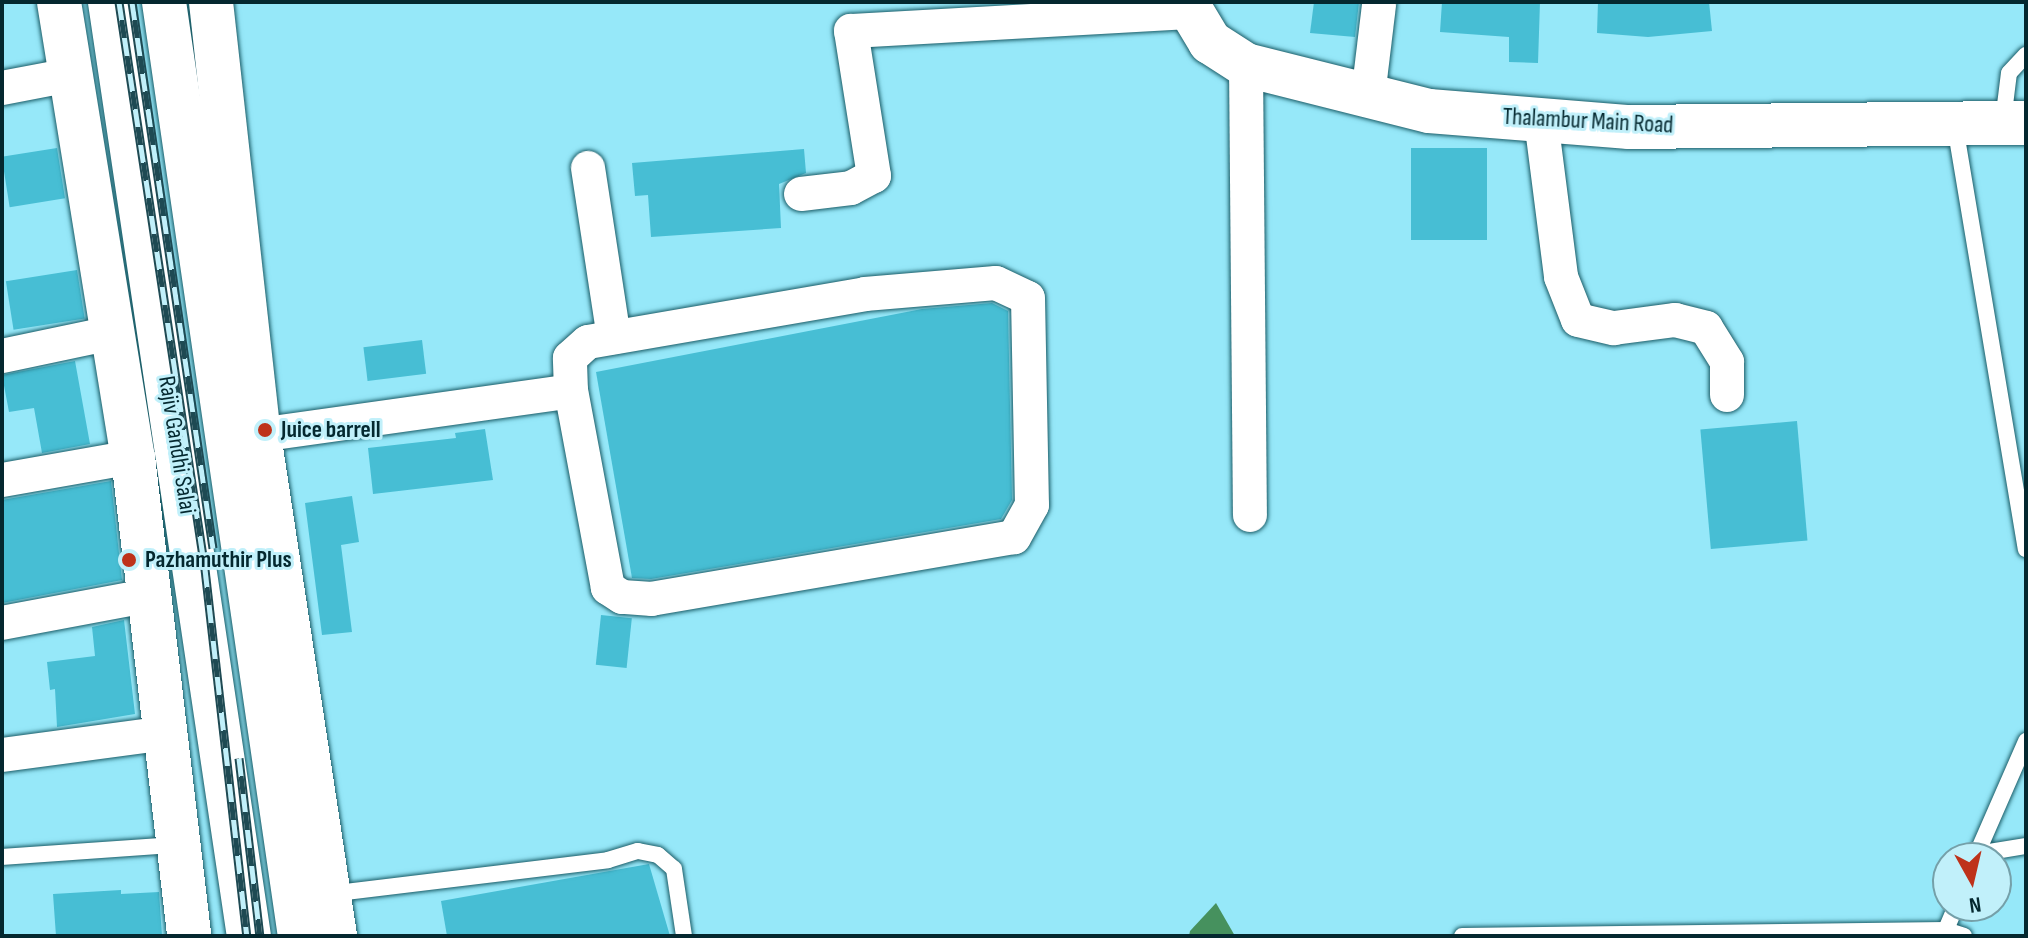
<!DOCTYPE html>
<html>
<head>
<meta charset="utf-8">
<style>
	body { margin:0 }
	#map { position:relative; width:2028px; height:938px; overflow:hidden; background:#96e8f9; font-family:"Sofia Sans Condensed",sans-serif }
	div>[style] { position:absolute }
	.water>* { inset:0; background:#46915e }
	.building>* { inset:0; background:#47bed4; transform-origin:0 0 }
	.roads { filter:drop-shadow(0 0 2px #1a5c67) drop-shadow(0 0 2px #1a5c67) }
	.lane>* { height:16px; margin:-8px; padding:0 8px; transform-origin:8px; border-radius:8px; background:#fff }
	.street>* { height:34px; margin:-17px; padding:0 17px; transform-origin:17px; border-radius:17px; background:#fff }
	.secondary>* { height:44px; margin:-22px; padding:0 22px; transform-origin:22px; border-radius:22px; background:#fff }
	.primary>* { height:44px; margin:-22px; padding:0 22px; transform-origin:22px; border-radius:22px; background:#fff }
	.rail>* { height:9px; margin-top:-4.5px; transform-origin:0; background:repeating-linear-gradient(90deg,#c1f0fa 0 18px,#1e4a53 0 36px); box-sizing:border-box; border-block:2px solid #1e4a53 }
	.dots>* { width:22px; height:22px; translate:-50% -50%; box-sizing:border-box; border:4px solid #c1f0fa; border-radius:50% }
	span { translate:-50% -50%; white-space:nowrap; text-align:center; line-height:1.15; -webkit-text-stroke:6px #c1f0fa; paint-order:stroke }
	.street-label { font-size:24px; color:#04282f }
	.poi-label { font-size:24px; color:#04282f; font-weight:700 }
	.left { translate:0 -50%; text-align:left }
	.frame { position:absolute; inset:0; border:4px solid #04282f; pointer-events:none }
	.north { position:absolute; left:1932px; top:842px; width:80px; height:80px; box-sizing:border-box; background:#c1f0fa; border:2px solid #75a0a9; border-radius:50%; rotate:172deg; font-size:22px; font-weight:700; line-height:32px; text-align:center; color:#04282f }
	.north::after { content:''; display:block; margin:auto; width:28px; height:36px; background:#be321a; clip-path:polygon(50% 0,100% 100%,50% 72%,0 100%) }
</style>
</head>
<body>
<div id="map">
	<div class="water">
		<i style="clip-path:polygon(1216px 903px,1235px 936px,1189px 936px,1190px 931px)"></i>
	</div>
	<div class="building">
		<i style="clip-path:polygon(1314px 2px,1359px 2px,1355px 37px,1310px 33px)"></i>
		<i style="clip-path:polygon(1442px 2px,1540px 2px,1538px 63px,1509px 62px,1509px 37px,1440px 32px)"></i>
		<i style="clip-path:polygon(1598px 2px,1709px 2px,1712px 31px,1648px 37px,1597px 33px)"></i>
		<i style="left:57px;top:148px;width:51px;height:56px;rotate:81deg"></i>
		<i style="left:1411px;top:148px;width:76px;height:92px"></i>
		<i style="clip-path:polygon(804px 149px,806px 173px,779px 184px,781px 228px,651px 237px,648px 195px,635px 196px,632px 163px)"></i>
		<i style="left:77px;top:270px;width:49px;height:72px;rotate:81deg"></i>
		<i style="clip-path:polygon(992px 303px,1008px 311px,1012px 500px,1001px 519px,651px 579px,632px 578px,596px 372px,922px 309px)"></i>
		<i style="left:422px;top:340px;width:34px;height:59px;rotate:83deg"></i>
		<i style="clip-path:polygon(75px 361px,90px 444px,42px 453px,34px 408px,9px 412px,2px 375px)"></i>
		<i style="left:1797px;top:421px;width:120px;height:97px;rotate:85deg"></i>
		<i style="clip-path:polygon(485px 429px,493px 480px,373px 494px,368px 448px,456px 438px,455px 433px)"></i>
		<i style="clip-path:polygon(111px 481px,122px 580px,2px 603px,2px 500px)"></i>
		<i style="clip-path:polygon(352px 496px,359px 542px,341px 545px,352px 632px,322px 635px,305px 503px)"></i>
		<i style="left:601px;top:615px;width:31px;height:50px;rotate:6deg"></i>
		<i style="clip-path:polygon(124px 620px,135px 714px,57px 727px,55px 689px,50px 690px,47px 662px,95px 656px,92px 627px)"></i>
		<i style="clip-path:polygon(649px 864px,670px 936px,447px 936px,441px 901px)"></i>
		<i style="clip-path:polygon(121px 890px,121px 894px,159px 892px,162px 936px,56px 936px,53px 894px)"></i>
	</div>
	<div class="roads">
		<div class="lane">
			<i style="left:2003px;top:121px;width:48px;rotate:-82.9deg"></i>
			<i style="left:2009px;top:73px;width:25px;rotate:-47deg"></i>
			<i style="left:1955px;top:126px;width:429px;rotate:80.5deg"></i>
			<i style="left:1977px;top:854px;width:50px;rotate:-9.3deg"></i>
			<i style="left:2px;top:857px;width:173px;rotate:-4deg"></i>
			<i style="left:1975px;top:858px;width:128px;rotate:-66.4deg"></i>
			<i style="left:329px;top:894px;width:281px;rotate:-6.9deg"></i>
			<i style="left:608px;top:860px;width:31px;rotate:-17deg"></i>
			<i style="left:638px;top:851px;width:20px;rotate:11deg"></i>
			<i style="left:658px;top:855px;width:21px;rotate:41deg"></i>
			<i style="left:674px;top:869px;width:68px;rotate:81.5deg"></i>
			<i style="left:1956px;top:906px;width:26px;rotate:113deg"></i>
			<i style="left:1946px;top:930px;width:19px;rotate:18deg"></i>
			<i style="left:1462px;top:936px;width:484px;rotate:-0.7deg"></i>
			<i style="left:1946px;top:930px;width:6px;rotate:90deg"></i>
		</div>
		<div class="street">
			<i style="left:1246px;top:65px;width:450px;rotate:89.5deg"></i>
			<i style="left:2px;top:88px;width:69px;rotate:-10.8deg"></i>
			<i style="left:1368px;top:96px;width:92px;rotate:-83.1deg"></i>
			<i style="left:1541px;top:120px;width:158px;rotate:82.7deg"></i>
			<i style="left:1561px;top:277px;width:46px;rotate:68.4deg"></i>
			<i style="left:1578px;top:320px;width:37px;rotate:13deg"></i>
			<i style="left:1614px;top:328px;width:62px;rotate:-7.5deg"></i>
			<i style="left:1675px;top:320px;width:32px;rotate:14deg"></i>
			<i style="left:1706px;top:328px;width:40px;rotate:58deg"></i>
			<i style="left:1727px;top:362px;width:33px;rotate:90deg"></i>
			<i style="left:588px;top:168px;width:171px;rotate:81.3deg"></i>
			<i style="left:801px;top:194px;width:50px;rotate:-6.8deg"></i>
			<i style="left:851px;top:188px;width:26px;rotate:-28deg"></i>
			<i style="left:874px;top:176px;width:147px;rotate:-99deg"></i>
			<i style="left:851px;top:31px;width:339px;rotate:-3.2deg"></i>
			<i style="left:996px;top:283px;width:35px;rotate:25deg"></i>
			<i style="left:1028px;top:298px;width:207px;rotate:88.9deg"></i>
			<i style="left:1032px;top:505px;width:37px;rotate:119deg"></i>
			<i style="left:1014px;top:537px;width:367px;rotate:170.3deg"></i>
			<i style="left:652px;top:599px;width:30px;rotate:-176deg"></i>
			<i style="left:622px;top:597px;width:17px;rotate:-147deg"></i>
			<i style="left:608px;top:588px;width:200px;rotate:-100.6deg"></i>
			<i style="left:571px;top:391px;width:33px;rotate:-92deg"></i>
			<i style="left:570px;top:358px;width:24px;rotate:-42deg"></i>
			<i style="left:588px;top:342px;width:281px;rotate:-9.8deg"></i>
			<i style="left:865px;top:294px;width:131px;rotate:-4.8deg"></i>
			<i style="left:2px;top:356px;width:116px;rotate:-11.9deg"></i>
			<i style="left:259px;top:435px;width:315px;rotate:-8deg"></i>
			<i style="left:2px;top:480px;width:133px;rotate:-10deg"></i>
			<i style="left:2px;top:623px;width:152px;rotate:-10.6deg"></i>
			<i style="left:2px;top:755px;width:165px;rotate:-7.6deg"></i>
		</div>
		<div class="secondary">
			<i style="left:59px;top:2px;width:461px;rotate:80.8deg"></i>
			<i style="left:133px;top:457px;width:482px;rotate:83.3deg"></i>
			<i style="left:211px;top:2px;width:436px;rotate:83.7deg"></i>
			<i style="left:259px;top:435px;width:507px;rotate:81.37deg"></i>
			<i style="left:1186px;top:2px;width:47px;rotate:59deg"></i>
			<i style="left:1210px;top:42px;width:43px;rotate:32.6deg"></i>
			<i style="left:1246px;top:65px;width:189px;rotate:14.1deg"></i>
			<i style="left:1429px;top:111px;width:201px;rotate:4.6deg"></i>
			<i style="left:1629px;top:127px;width:397px;rotate:-0.6deg"></i>
		</div>
		<div class="primary">
			<i style="left:110px;top:2px;width:944px;rotate:81.54deg"></i>
			<i style="left:164px;top:2px;width:944px;rotate:81.72deg"></i>
		</div>
	</div>
	<div class="rail">
		<i style="left:119px;top:2px;width:573px;rotate:81.38deg"></i>
		<i style="left:205px;top:569px;width:369px;rotate:83.5deg"></i>
		<i style="left:132px;top:2px;width:552px;rotate:81.56deg"></i>
		<i style="left:239px;top:758px;width:179px;rotate:83.3deg"></i>
	</div>
	<div class="dots">
		<i style="left:265px;top:430px;background:#be321a"></i>
		<i style="left:129px;top:560px;background:#be321a"></i>
	</div>
	<div class="street-label">
		<span style="left:1588px;top:121px;rotate:3deg">Thalambur Main Road</span>
		<span style="left:177px;top:445px;rotate:81deg">Rajiv Gandhi Salai</span>
	</div>
	<div class="poi-label">
		<span class="left" style="left:281px;top:430px">Juice barrell</span>
		<span class="left" style="left:145px;top:560px">Pazhamuthir Plus</span>
	</div>
	<div class="frame"></div>
	<div class="north">N</div>
</div>
</body>
</html>
